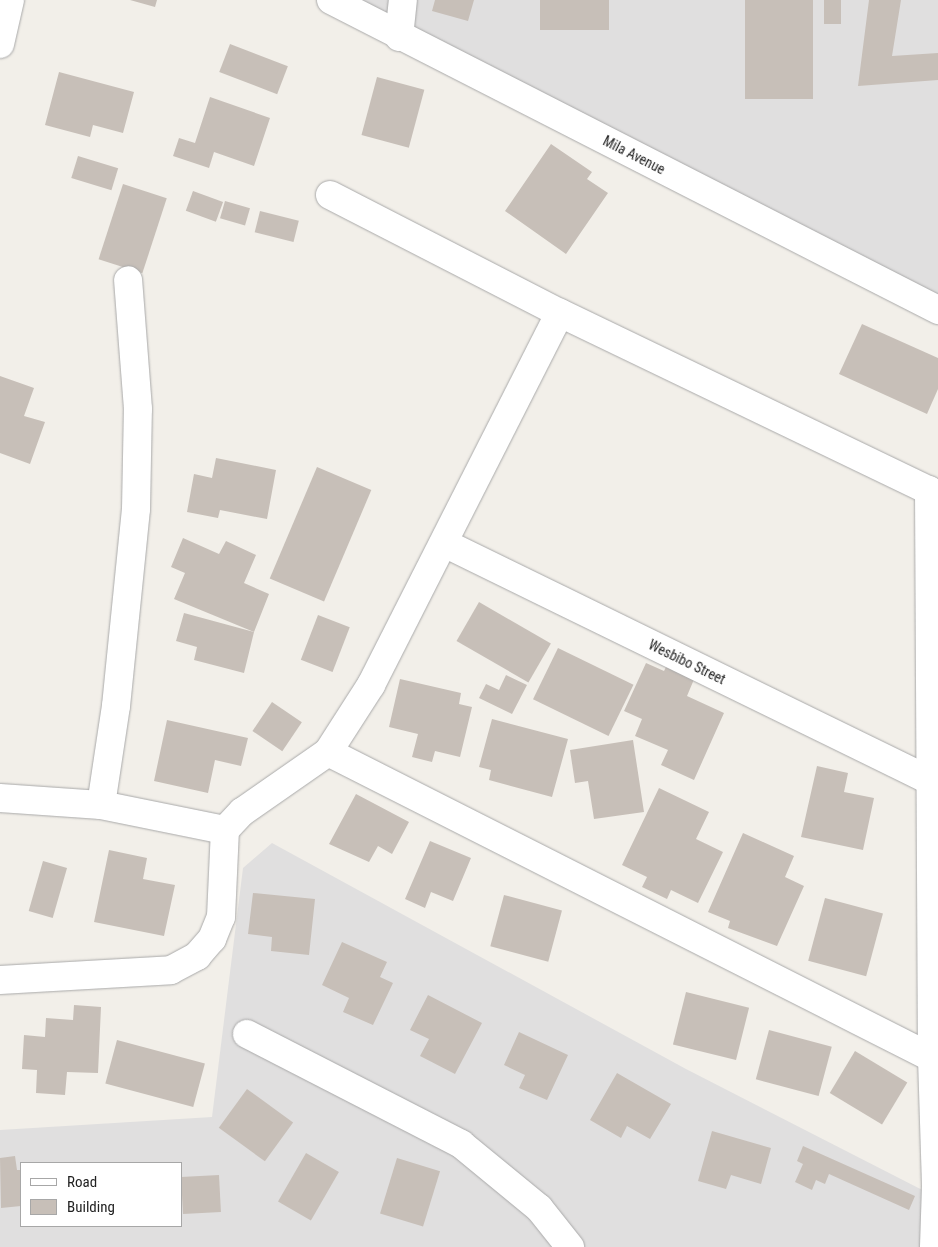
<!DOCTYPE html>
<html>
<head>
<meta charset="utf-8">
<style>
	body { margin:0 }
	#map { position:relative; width:938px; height:1247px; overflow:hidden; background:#f2efe9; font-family:"Roboto Condensed",sans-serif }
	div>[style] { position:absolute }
	.residential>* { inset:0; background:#e0dfdf }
	.building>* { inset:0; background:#c7bfb8; transform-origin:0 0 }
	.roads { filter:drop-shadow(0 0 1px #a9a9a9) drop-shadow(0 0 1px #a9a9a9) }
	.minor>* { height:28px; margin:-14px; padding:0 14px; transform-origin:14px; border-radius:14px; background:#fff }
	span { translate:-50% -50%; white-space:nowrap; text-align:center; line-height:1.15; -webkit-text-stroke:4px #fff; paint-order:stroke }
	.street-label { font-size:14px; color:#222 }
	.legend { position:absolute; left:20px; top:1162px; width:162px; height:65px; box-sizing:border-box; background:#fff; border:1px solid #a7a7a7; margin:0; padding:6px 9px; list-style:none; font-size:15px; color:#222 }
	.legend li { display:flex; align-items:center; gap:10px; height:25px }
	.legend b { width:25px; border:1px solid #a7a7a7 }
</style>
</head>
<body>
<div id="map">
	<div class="residential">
		<i style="clip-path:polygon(362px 0,938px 0,938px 305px)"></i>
		<i style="clip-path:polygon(evenodd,272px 843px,686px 1069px,938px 1198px,937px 1247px,0 1247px,0 1130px,212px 1117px,243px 868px,272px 843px,21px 1163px,181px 1163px,181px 1226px,21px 1226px,21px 1163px)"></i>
	</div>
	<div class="building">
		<i style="clip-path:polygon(130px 0,157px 0,155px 7px)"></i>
		<i style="clip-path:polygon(435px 0,474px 0,468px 21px,432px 11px)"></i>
		<i style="left:540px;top:0;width:69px;height:30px"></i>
		<i style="left:745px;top:0;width:68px;height:99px"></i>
		<i style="left:824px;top:0;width:17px;height:24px"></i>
		<i style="clip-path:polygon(869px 0,901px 0,892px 56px,938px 53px,938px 80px,858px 86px)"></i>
		<i style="left:230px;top:44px;width:62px;height:30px;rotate:21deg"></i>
		<i style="clip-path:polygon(59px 72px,134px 92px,123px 133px,93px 125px,90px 137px,45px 125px)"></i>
		<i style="left:377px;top:77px;width:49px;height:60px;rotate:15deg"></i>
		<i style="clip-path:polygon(210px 97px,270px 118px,254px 166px,214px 152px,209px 168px,173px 156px,179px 138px,195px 143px)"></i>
		<i style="clip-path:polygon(551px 144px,592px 172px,587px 179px,608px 193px,566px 254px,505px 211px)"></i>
		<i style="left:78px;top:156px;width:42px;height:23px;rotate:17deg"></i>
		<i style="left:123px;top:184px;width:46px;height:79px;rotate:18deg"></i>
		<i style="left:193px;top:191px;width:32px;height:21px;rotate:20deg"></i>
		<i style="left:225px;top:201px;width:26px;height:18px;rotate:16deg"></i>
		<i style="left:260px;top:211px;width:40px;height:22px;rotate:14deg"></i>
		<i style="clip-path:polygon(862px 324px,938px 358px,938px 389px,927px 414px,839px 374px)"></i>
		<i style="clip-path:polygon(0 376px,34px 388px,24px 416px,45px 422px,30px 464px,0 453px)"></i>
		<i style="clip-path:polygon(216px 458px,276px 470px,267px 519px,220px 510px,218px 518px,187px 512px,194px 474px,212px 478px)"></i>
		<i style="left:317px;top:467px;width:59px;height:121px;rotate:23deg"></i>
		<i style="clip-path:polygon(183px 538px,219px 554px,226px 541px,256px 555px,244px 583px,269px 594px,254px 632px,174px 599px,185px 573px,171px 567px)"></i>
		<i style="left:479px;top:602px;width:83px;height:45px;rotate:30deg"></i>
		<i style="clip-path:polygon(184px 613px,254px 632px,244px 673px,194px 660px,197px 647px,176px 641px)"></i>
		<i style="left:318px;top:615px;width:34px;height:48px;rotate:21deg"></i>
		<i style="left:558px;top:648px;width:84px;height:57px;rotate:26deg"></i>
		<i style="clip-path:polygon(646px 663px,664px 671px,667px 665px,695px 677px,687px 696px,724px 713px,694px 780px,661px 765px,668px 750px,635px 736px,642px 719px,624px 711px)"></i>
		<i style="clip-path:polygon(506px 675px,527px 685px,512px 714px,479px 698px,486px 684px,499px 690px)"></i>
		<i style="clip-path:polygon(400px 679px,461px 693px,459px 704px,472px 707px,460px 757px,435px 751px,432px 762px,412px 757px,418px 734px,389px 727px)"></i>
		<i style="left:272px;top:702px;width:36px;height:35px;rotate:34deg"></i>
		<i style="clip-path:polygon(492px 719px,568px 739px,552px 797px,489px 780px,491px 770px,479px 767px)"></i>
		<i style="clip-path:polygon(167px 720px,248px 738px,241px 766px,215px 760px,208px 793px,154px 781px)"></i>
		<i style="clip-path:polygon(633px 740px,644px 812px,594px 819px,588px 781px,575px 783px,570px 750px)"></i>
		<i style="clip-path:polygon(817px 766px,848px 773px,844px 792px,874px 798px,863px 850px,801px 837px)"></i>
		<i style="clip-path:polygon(659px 788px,709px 812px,696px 839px,723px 852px,698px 903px,671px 890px,667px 899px,642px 887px,647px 877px,622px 865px)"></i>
		<i style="clip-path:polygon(356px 794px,409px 822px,392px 854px,378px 846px,369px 862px,329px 844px)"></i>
		<i style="clip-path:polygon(743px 833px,794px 856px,785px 877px,804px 886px,777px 946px,728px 928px,730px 921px,708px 912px)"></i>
		<i style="clip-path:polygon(430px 841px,471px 858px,453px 901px,431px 892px,425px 908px,405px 899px)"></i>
		<i style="clip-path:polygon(109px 850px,147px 858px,143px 879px,175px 885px,164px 936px,94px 922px)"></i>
		<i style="left:43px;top:861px;width:25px;height:52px;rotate:16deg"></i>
		<i style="clip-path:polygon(253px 893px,315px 899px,309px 955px,271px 951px,272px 937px,248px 934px)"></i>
		<i style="left:504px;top:895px;width:60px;height:53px;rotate:15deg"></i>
		<i style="left:825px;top:898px;width:60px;height:65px;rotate:15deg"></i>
		<i style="clip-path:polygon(342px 942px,387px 962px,380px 977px,393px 983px,373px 1025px,343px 1012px,349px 998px,322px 985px)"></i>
		<i style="left:686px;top:992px;width:65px;height:54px;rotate:14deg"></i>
		<i style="clip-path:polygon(428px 995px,482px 1023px,455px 1074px,420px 1056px,429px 1039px,410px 1030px)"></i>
		<i style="clip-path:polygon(74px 1005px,101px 1007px,98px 1073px,67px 1072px,65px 1095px,36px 1093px,37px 1070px,22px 1069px,24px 1035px,45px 1037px,46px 1018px,73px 1020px)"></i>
		<i style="left:769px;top:1030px;width:65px;height:51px;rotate:15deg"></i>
		<i style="clip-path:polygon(519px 1032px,568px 1055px,547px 1100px,519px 1088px,525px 1075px,504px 1065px)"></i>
		<i style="left:117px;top:1040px;width:91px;height:45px;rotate:15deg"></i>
		<i style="left:855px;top:1051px;width:61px;height:49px;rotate:31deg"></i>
		<i style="clip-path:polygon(617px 1073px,671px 1104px,650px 1139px,627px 1126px,621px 1138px,590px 1120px)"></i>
		<i style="left:247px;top:1089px;width:57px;height:48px;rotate:36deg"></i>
		<i style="clip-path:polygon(712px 1131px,771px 1148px,761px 1184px,731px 1175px,726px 1189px,698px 1181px)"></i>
		<i style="clip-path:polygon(803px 1146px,915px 1196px,909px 1210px,829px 1174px,825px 1184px,816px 1180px,812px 1190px,795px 1182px,803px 1164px,797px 1161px)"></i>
		<i style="left:306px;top:1153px;width:38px;height:56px;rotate:30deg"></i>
		<i style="clip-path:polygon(15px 1156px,17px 1170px,21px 1170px,21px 1206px,1px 1208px,0 1158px)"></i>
		<i style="left:397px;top:1158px;width:45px;height:58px;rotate:17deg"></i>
		<i style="left:219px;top:1175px;width:37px;height:38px;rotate:87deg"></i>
	</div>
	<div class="roads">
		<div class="minor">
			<i style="left:331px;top:0;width:682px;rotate:27.05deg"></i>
			<i style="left:399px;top:37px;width:37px;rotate:-84deg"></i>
			<i style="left:0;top:44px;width:45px;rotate:-77.2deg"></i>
			<i style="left:330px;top:195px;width:259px;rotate:27.2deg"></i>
			<i style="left:560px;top:313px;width:420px;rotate:25.7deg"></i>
			<i style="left:929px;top:490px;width:568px;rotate:89.7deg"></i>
			<i style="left:932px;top:1058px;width:128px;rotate:88.2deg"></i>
			<i style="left:936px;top:1186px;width:61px;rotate:91.9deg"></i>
			<i style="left:444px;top:543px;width:540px;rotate:26.04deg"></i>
			<i style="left:328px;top:752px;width:684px;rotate:26.86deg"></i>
			<i style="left:0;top:798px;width:101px;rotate:4deg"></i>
			<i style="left:101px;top:805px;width:126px;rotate:11.4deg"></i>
			<i style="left:101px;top:805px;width:100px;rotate:-81.4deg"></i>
			<i style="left:116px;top:706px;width:198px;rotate:-84.2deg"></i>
			<i style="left:136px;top:509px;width:100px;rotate:-88.9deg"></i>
			<i style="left:138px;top:409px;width:129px;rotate:-94.4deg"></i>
			<i style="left:0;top:980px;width:171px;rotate:-3.3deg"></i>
			<i style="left:171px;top:970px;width:30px;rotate:-28deg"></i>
			<i style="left:197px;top:956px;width:23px;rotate:-49deg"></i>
			<i style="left:212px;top:939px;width:24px;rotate:-68deg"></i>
			<i style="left:221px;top:917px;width:87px;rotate:-87.4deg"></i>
			<i style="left:225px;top:830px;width:25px;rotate:-47deg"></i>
			<i style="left:242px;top:812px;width:105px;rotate:-34.9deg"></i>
			<i style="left:328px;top:752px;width:80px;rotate:-57.3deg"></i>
			<i style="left:371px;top:685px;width:417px;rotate:-63.1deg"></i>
			<i style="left:247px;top:1034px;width:241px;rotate:27.2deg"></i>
			<i style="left:461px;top:1144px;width:101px;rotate:39.4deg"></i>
			<i style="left:539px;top:1208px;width:50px;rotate:51.5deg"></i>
		</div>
	</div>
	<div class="street-label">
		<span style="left:634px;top:155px;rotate:27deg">Mila Avenue</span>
		<span style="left:687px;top:662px;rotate:26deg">Wesbibo Street</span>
	</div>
	<ul class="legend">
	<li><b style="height:6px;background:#fff"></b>Road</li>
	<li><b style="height:14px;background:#c7bfb8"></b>Building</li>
	</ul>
</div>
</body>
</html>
